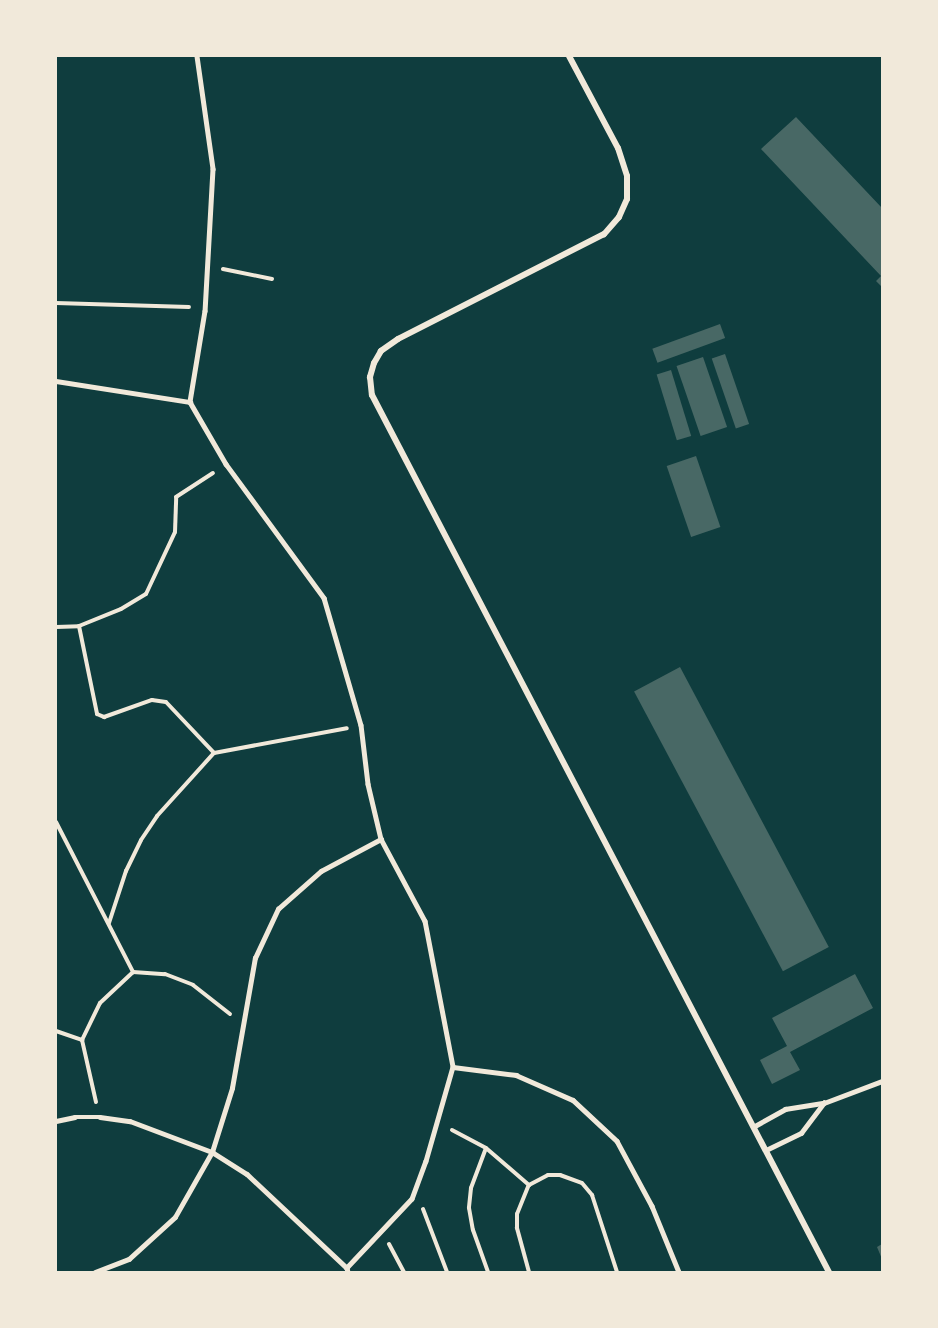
<!DOCTYPE html>
<html>
<head>
<meta charset="utf-8">
<style>
	body { margin:0 }
	#map { position:relative; width:938px; height:1328px; overflow:hidden; background:#0f3d3e; font-family:Quicksand,sans-serif }
	div>[style] { position:absolute }
	.building>* { inset:0; background:#486865; transform-origin:0 0 }
	.path>* { height:4px; margin:-2px; padding:0 2px; transform-origin:2px; border-radius:2px; background:#f1e9da }
	.service>* { height:4.5px; margin:-2.25px; padding:0 2.25px; transform-origin:2.25px; border-radius:2.25px; background:#f1e9da }
	.minor>* { height:6px; margin:-3px; padding:0 3px; transform-origin:3px; border-radius:3px; background:#f1e9da }
	span { translate:-50% -50%; white-space:nowrap; text-align:center; line-height:1.15; -webkit-text-stroke:6px #f1e9da; paint-order:stroke }
	.frame { position:absolute; inset:0; border:57px solid #f1e9da; pointer-events:none }
</style>
</head>
<body>
<div id="map">
	<div class="building">
		<i style="clip-path:polygon(796px 117px,882px 208px,882px 287px,876px 281px,881px 276px,761px 149px)"></i>
		<i style="left:720px;top:324px;width:15px;height:72px;rotate:70deg"></i>
		<i style="left:725px;top:354px;width:74px;height:14px;rotate:71deg"></i>
		<i style="left:703px;top:357px;width:74px;height:28px;rotate:71deg"></i>
		<i style="left:671px;top:370px;width:69px;height:15px;rotate:73deg"></i>
		<i style="left:696px;top:456px;width:75px;height:31px;rotate:71deg"></i>
		<i style="left:680px;top:667px;width:317px;height:52px;rotate:62deg"></i>
		<i style="clip-path:polygon(855px 974px,873px 1008px,790px 1052px,800px 1070px,772px 1084px,760px 1060px,787px 1046px,772px 1018px)"></i>
		<i style="clip-path:polygon(882px 1244px,882px 1259px,877px 1247px)"></i>
	</div>
	<div class="path">
		<i style="left:223px;top:269px;width:50px;rotate:11.5deg"></i>
		<i style="left:56px;top:303px;width:133px;rotate:1.7deg"></i>
		<i style="left:79px;top:626px;width:90px;rotate:78.4deg"></i>
		<i style="left:97px;top:714px;width:8px;rotate:23deg"></i>
		<i style="left:104px;top:717px;width:51px;rotate:-19.5deg"></i>
		<i style="left:152px;top:700px;width:14px;rotate:8deg"></i>
		<i style="left:166px;top:702px;width:70px;rotate:46.7deg"></i>
		<i style="left:56px;top:627px;width:23px;rotate:-2deg"></i>
		<i style="left:79px;top:626px;width:45px;rotate:-22deg"></i>
		<i style="left:121px;top:609px;width:29px;rotate:-31deg"></i>
		<i style="left:146px;top:594px;width:68px;rotate:-64.9deg"></i>
		<i style="left:175px;top:532px;width:35px;rotate:-88deg"></i>
		<i style="left:176px;top:497px;width:44px;rotate:-33deg"></i>
		<i style="left:56px;top:822px;width:169px;rotate:62.8deg"></i>
		<i style="left:109px;top:923px;width:55px;rotate:-71.9deg"></i>
		<i style="left:126px;top:871px;width:34px;rotate:-64deg"></i>
		<i style="left:141px;top:840px;width:29px;rotate:-56deg"></i>
		<i style="left:157px;top:816px;width:85px;rotate:-47.9deg"></i>
		<i style="left:214px;top:753px;width:135px;rotate:-10.6deg"></i>
		<i style="left:56px;top:1031px;width:28px;rotate:19deg"></i>
		<i style="left:96px;top:1102px;width:64px;rotate:-102.7deg"></i>
		<i style="left:82px;top:1040px;width:41px;rotate:-64.1deg"></i>
		<i style="left:100px;top:1003px;width:45px;rotate:-43.2deg"></i>
		<i style="left:133px;top:972px;width:32px;rotate:4deg"></i>
		<i style="left:165px;top:974px;width:30px;rotate:21deg"></i>
		<i style="left:193px;top:985px;width:47px;rotate:38.1deg"></i>
		<i style="left:452px;top:1130px;width:38px;rotate:28deg"></i>
		<i style="left:486px;top:1148px;width:57px;rotate:40.7deg"></i>
		<i style="left:486px;top:1148px;width:43px;rotate:110.6deg"></i>
		<i style="left:471px;top:1188px;width:20px;rotate:96deg"></i>
		<i style="left:469px;top:1208px;width:22px;rotate:80deg"></i>
		<i style="left:473px;top:1230px;width:45px;rotate:70.3deg"></i>
		<i style="left:423px;top:1209px;width:67px;rotate:69.1deg"></i>
		<i style="left:389px;top:1244px;width:32px;rotate:62deg"></i>
		<i style="left:529px;top:1272px;width:46px;rotate:-105.3deg"></i>
		<i style="left:517px;top:1228px;width:14px;rotate:-90deg"></i>
		<i style="left:517px;top:1214px;width:31px;rotate:-68deg"></i>
		<i style="left:529px;top:1185px;width:21px;rotate:-28deg"></i>
		<i style="left:548px;top:1175px;width:12px"></i>
		<i style="left:560px;top:1175px;width:23px;rotate:20deg"></i>
		<i style="left:582px;top:1183px;width:16px;rotate:50deg"></i>
		<i style="left:592px;top:1195px;width:81px;rotate:72deg"></i>
	</div>
	<div class="service">
		<i style="left:197px;top:56px;width:114px;rotate:81.9deg"></i>
		<i style="left:213px;top:169px;width:142px;rotate:93.2deg"></i>
		<i style="left:205px;top:311px;width:92px;rotate:99.4deg"></i>
		<i style="left:190px;top:402px;width:72px;rotate:59.9deg"></i>
		<i style="left:226px;top:464px;width:166px;rotate:53.8deg"></i>
		<i style="left:324px;top:598px;width:132px;rotate:73.8deg"></i>
		<i style="left:361px;top:725px;width:59px;rotate:83.2deg"></i>
		<i style="left:368px;top:784px;width:57px;rotate:76.7deg"></i>
		<i style="left:381px;top:839px;width:93px;rotate:61.8deg"></i>
		<i style="left:425px;top:921px;width:149px;rotate:79.1deg"></i>
		<i style="left:453px;top:1067px;width:98px;rotate:106deg"></i>
		<i style="left:426px;top:1161px;width:40px;rotate:110.2deg"></i>
		<i style="left:412px;top:1199px;width:95px;rotate:133.3deg"></i>
		<i style="left:347px;top:1268px;width:4px;rotate:76deg"></i>
		<i style="left:56px;top:381px;width:136px;rotate:8.9deg"></i>
		<i style="left:453px;top:1067px;width:64px;rotate:7.2deg"></i>
		<i style="left:516px;top:1075px;width:62px;rotate:23.7deg"></i>
		<i style="left:573px;top:1100px;width:60px;rotate:43deg"></i>
		<i style="left:617px;top:1141px;width:74px;rotate:61.7deg"></i>
		<i style="left:652px;top:1206px;width:71px;rotate:67.8deg"></i>
		<i style="left:56px;top:1121px;width:19px;rotate:-12deg"></i>
		<i style="left:75px;top:1117px;width:25px"></i>
		<i style="left:100px;top:1117px;width:30px;rotate:8deg"></i>
		<i style="left:130px;top:1121px;width:88px;rotate:20.7deg"></i>
		<i style="left:212px;top:1152px;width:41px;rotate:32.2deg"></i>
		<i style="left:247px;top:1174px;width:137px;rotate:43.2deg"></i>
		<i style="left:753px;top:1127px;width:37px;rotate:-29deg"></i>
		<i style="left:785px;top:1109px;width:39px;rotate:-9deg"></i>
		<i style="left:824px;top:1103px;width:62px;rotate:-20.8deg"></i>
		<i style="left:766px;top:1150px;width:39px;rotate:-26deg"></i>
		<i style="left:801px;top:1133px;width:38px;rotate:-53deg"></i>
		<i style="left:95px;top:1272px;width:36px;rotate:-21deg"></i>
		<i style="left:129px;top:1259px;width:62px;rotate:-42.4deg"></i>
		<i style="left:175px;top:1217px;width:75px;rotate:-60.4deg"></i>
		<i style="left:212px;top:1152px;width:67px;rotate:-72.6deg"></i>
		<i style="left:232px;top:1088px;width:132px;rotate:-80deg"></i>
		<i style="left:255px;top:958px;width:54px;rotate:-64.9deg"></i>
		<i style="left:278px;top:909px;width:57px;rotate:-41.5deg"></i>
		<i style="left:321px;top:871px;width:68px;rotate:-28.1deg"></i>
	</div>
	<div class="minor">
		<i style="left:569px;top:56px;width:104px;rotate:62deg"></i>
		<i style="left:618px;top:148px;width:29px;rotate:72deg"></i>
		<i style="left:627px;top:176px;width:23px;rotate:90deg"></i>
		<i style="left:627px;top:199px;width:20px;rotate:114deg"></i>
		<i style="left:619px;top:217px;width:23px;rotate:131deg"></i>
		<i style="left:604px;top:234px;width:231px;rotate:153deg"></i>
		<i style="left:398px;top:339px;width:21px;rotate:145deg"></i>
		<i style="left:381px;top:351px;width:14px;rotate:120deg"></i>
		<i style="left:374px;top:363px;width:15px;rotate:106deg"></i>
		<i style="left:370px;top:377px;width:18px;rotate:84deg"></i>
		<i style="left:372px;top:395px;width:989px;rotate:62.48deg"></i>
	</div>
	<div class="frame"></div>
</div>
</body>
</html>
